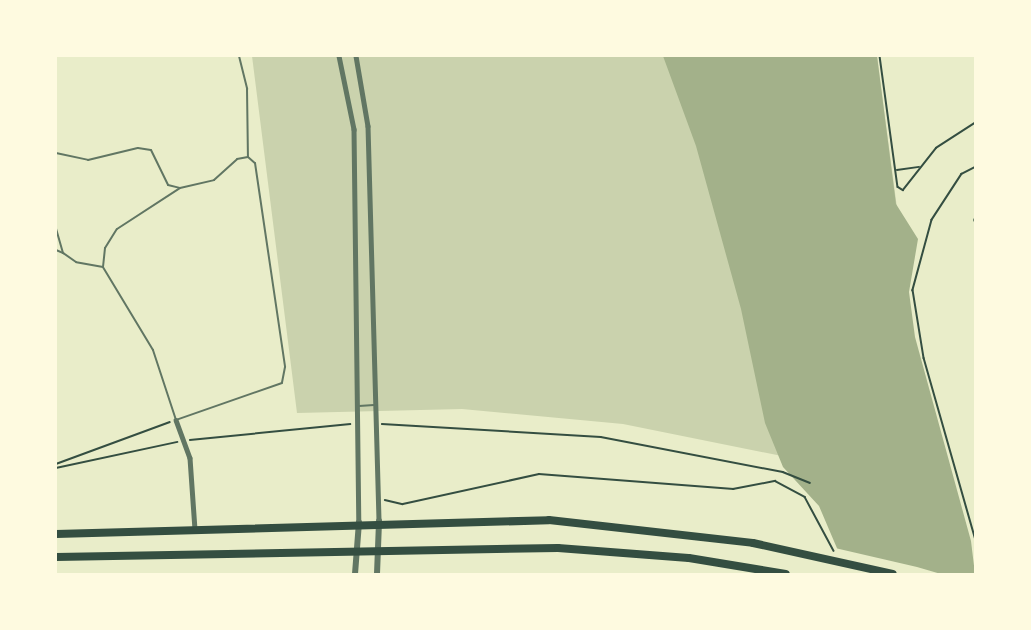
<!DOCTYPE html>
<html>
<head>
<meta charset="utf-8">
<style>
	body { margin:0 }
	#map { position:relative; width:1031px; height:630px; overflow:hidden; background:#e9edc9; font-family:"Archivo Narrow",sans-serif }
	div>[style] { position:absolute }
	.green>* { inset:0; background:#cad2ad }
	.water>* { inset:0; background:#a3b18a }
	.pier>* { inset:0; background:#e9edc9 }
	.path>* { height:1.5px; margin:-0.75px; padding:0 0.75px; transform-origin:0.75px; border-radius:0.75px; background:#344e41 }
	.service>* { height:2px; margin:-1px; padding:0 1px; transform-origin:1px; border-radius:1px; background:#617663 }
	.minor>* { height:4.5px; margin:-2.25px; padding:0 2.25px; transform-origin:2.25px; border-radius:2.25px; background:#617663 }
	.tertiary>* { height:6px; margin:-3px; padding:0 3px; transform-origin:3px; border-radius:3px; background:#617663 }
	.trunk>* { height:8px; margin:-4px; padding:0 4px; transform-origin:4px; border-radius:4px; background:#344e41 }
	span { translate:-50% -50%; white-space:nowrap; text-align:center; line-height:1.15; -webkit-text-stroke:4.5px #fefae0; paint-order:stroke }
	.frame { position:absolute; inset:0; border:57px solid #fefae0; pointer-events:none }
</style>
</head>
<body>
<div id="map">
	<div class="green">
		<i style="clip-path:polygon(252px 56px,877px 56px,936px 504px,782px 456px,623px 424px,462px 409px,297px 413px)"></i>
	</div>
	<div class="water">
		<i style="clip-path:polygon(663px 56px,877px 56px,896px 204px,918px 239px,909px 292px,915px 337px,971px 541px,975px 574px,848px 574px,819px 506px,783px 467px,765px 423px,741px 309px,696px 146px)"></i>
	</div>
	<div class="pier">
		<i style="clip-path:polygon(835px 548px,917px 567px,941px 574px,845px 574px)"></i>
	</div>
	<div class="path">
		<i style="left:539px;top:56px;width:20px"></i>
		<i style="left:880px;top:56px;width:132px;rotate:82.2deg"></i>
		<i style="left:898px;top:187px;width:6px;rotate:31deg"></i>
		<i style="left:903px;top:190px;width:53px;rotate:-51.8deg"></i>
		<i style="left:936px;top:148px;width:48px;rotate:-33deg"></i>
		<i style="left:976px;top:167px;width:16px;rotate:153deg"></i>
		<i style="left:962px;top:174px;width:55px;rotate:123.1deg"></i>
		<i style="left:932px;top:220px;width:73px;rotate:105.2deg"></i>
		<i style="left:913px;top:290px;width:69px;rotate:80.8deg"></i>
		<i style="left:924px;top:358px;width:190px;rotate:74.1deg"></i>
		<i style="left:897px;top:170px;width:22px;rotate:-8deg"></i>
		<i style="left:382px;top:424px;width:219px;rotate:3.4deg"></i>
		<i style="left:601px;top:437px;width:185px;rotate:10.9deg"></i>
		<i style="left:783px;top:472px;width:29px;rotate:22deg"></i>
		<i style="left:190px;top:440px;width:161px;rotate:-5.7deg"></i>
		<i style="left:56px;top:464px;width:121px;rotate:-20.2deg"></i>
		<i style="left:56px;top:468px;width:124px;rotate:-12.1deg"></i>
		<i style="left:385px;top:500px;width:18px;rotate:13deg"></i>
		<i style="left:403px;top:504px;width:139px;rotate:-12.4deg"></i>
		<i style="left:539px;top:474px;width:195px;rotate:4.4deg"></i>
		<i style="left:733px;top:489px;width:43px;rotate:-10.8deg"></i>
		<i style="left:775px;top:481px;width:34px;rotate:28deg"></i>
		<i style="left:805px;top:497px;width:61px;rotate:61.8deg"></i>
	</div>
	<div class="service">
		<i style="left:239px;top:56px;width:34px;rotate:76deg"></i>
		<i style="left:247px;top:89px;width:68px;rotate:89.2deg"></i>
		<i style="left:56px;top:153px;width:33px;rotate:12deg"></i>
		<i style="left:88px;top:160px;width:51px;rotate:-13.5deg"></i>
		<i style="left:138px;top:148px;width:13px;rotate:9deg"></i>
		<i style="left:151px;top:150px;width:39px;rotate:64deg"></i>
		<i style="left:168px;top:185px;width:12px;rotate:14deg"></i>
		<i style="left:180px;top:188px;width:35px;rotate:-13deg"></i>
		<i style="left:214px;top:180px;width:31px;rotate:-42deg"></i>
		<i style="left:237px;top:159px;width:11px;rotate:-10deg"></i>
		<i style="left:248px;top:157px;width:9px;rotate:41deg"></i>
		<i style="left:255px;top:163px;width:206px;rotate:81.6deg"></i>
		<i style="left:285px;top:367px;width:16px;rotate:101deg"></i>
		<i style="left:282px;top:383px;width:112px;rotate:160.8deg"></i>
		<i style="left:176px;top:420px;width:74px;rotate:-108.2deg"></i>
		<i style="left:153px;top:350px;width:97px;rotate:-121.1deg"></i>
		<i style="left:103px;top:267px;width:27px;rotate:-170deg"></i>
		<i style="left:76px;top:262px;width:16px;rotate:-145deg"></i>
		<i style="left:63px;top:253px;width:26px;rotate:-106deg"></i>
		<i style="left:56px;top:250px;width:8px;rotate:23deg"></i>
		<i style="left:103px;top:267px;width:19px;rotate:-84deg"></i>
		<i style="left:105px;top:248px;width:22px;rotate:-58deg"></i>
		<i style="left:117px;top:229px;width:75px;rotate:-33.1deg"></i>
		<i style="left:359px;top:406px;width:15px;rotate:-4deg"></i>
	</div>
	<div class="minor">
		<i style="left:339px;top:56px;width:75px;rotate:78.4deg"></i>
		<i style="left:354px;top:129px;width:393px;rotate:89.3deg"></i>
		<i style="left:356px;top:56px;width:71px;rotate:80.3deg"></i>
		<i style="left:368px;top:126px;width:395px;rotate:88.4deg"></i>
		<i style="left:975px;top:220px;width:1px"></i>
		<i style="left:176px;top:420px;width:40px;rotate:69.8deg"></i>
		<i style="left:190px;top:458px;width:71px;rotate:86deg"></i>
	</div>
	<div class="tertiary">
		<i style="left:355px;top:574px;width:52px;rotate:-85.6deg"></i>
		<i style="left:377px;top:574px;width:53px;rotate:-87.8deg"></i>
	</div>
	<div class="trunk">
		<i style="left:56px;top:534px;width:493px;rotate:-1.6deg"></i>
		<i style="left:549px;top:520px;width:205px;rotate:6.4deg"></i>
		<i style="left:753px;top:543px;width:143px;rotate:12.5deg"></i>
		<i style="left:56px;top:557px;width:502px;rotate:-1.03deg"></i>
		<i style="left:558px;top:548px;width:131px;rotate:4.4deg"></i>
		<i style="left:689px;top:558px;width:98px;rotate:9.4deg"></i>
	</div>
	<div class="frame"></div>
</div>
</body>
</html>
